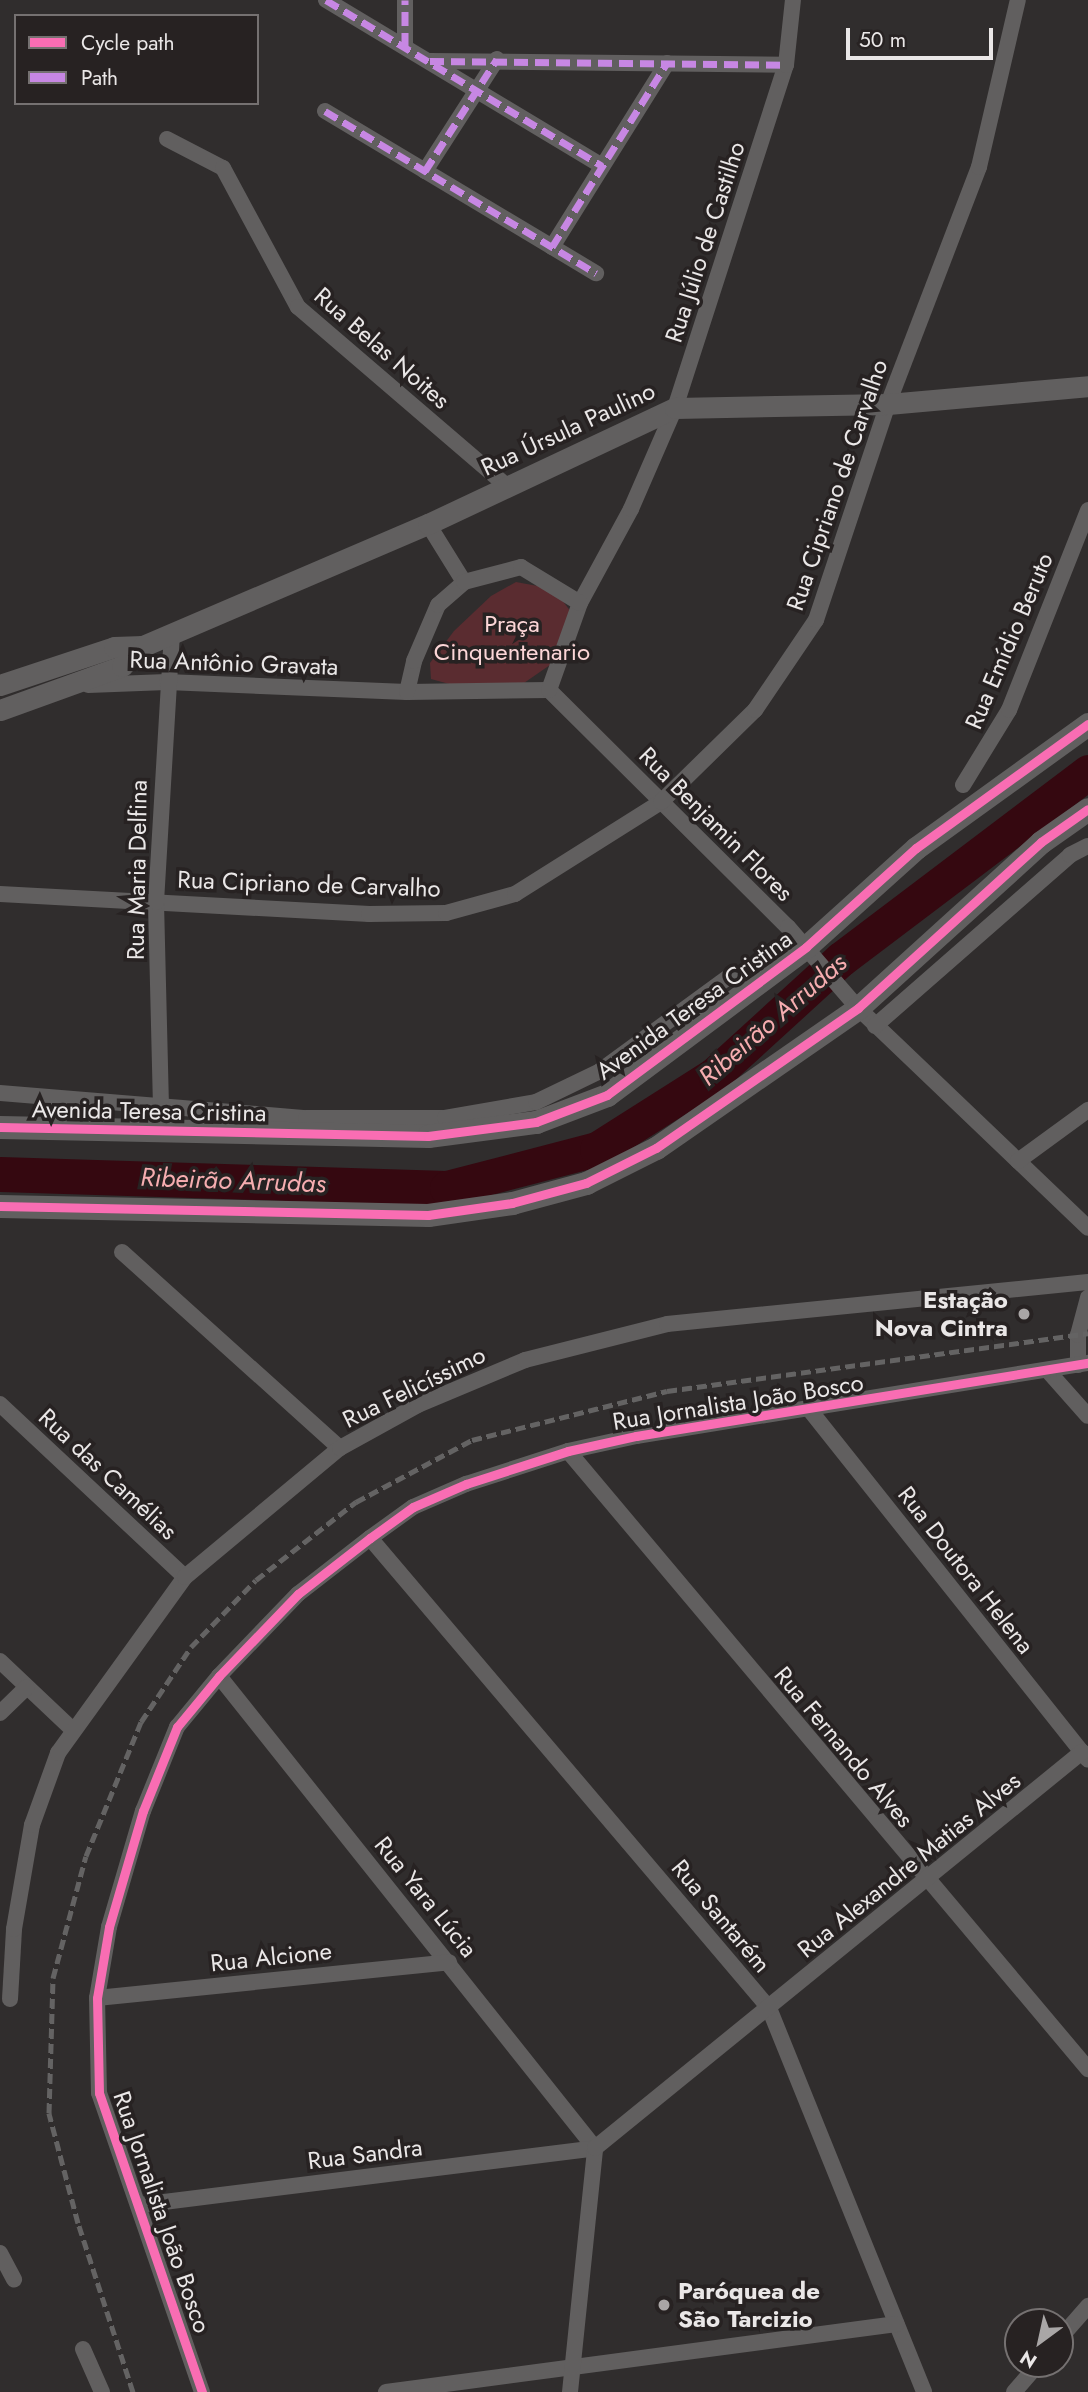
<!DOCTYPE html>
<html>
<head>
<meta charset="utf-8">
<style>
	body { margin:0 }
	#map { position:relative; width:1088px; height:2392px; overflow:hidden; background:#302d2d; font-family:Jost,sans-serif }
	div>[style] { position:absolute }
	.green>* { inset:0; background:#5a2c30 }
	.river>* { height:35px; margin:-17.5px; padding:0 17.5px; transform-origin:17.5px; border-radius:17.5px; background:#350810 }
	.minor>* { height:16px; margin:-8px; padding:0 8px; transform-origin:8px; border-radius:8px; background:#615f5f }
	.tertiary>* { height:21px; margin:-10.5px; padding:0 10.5px; transform-origin:10.5px; border-radius:10.5px; background:#615f5f }
	.secondary>* { height:23px; margin:-11.5px; padding:0 11.5px; transform-origin:11.5px; border-radius:11.5px; background:#615f5f }
	.rail>* { height:5px; margin-top:-2.5px; transform-origin:0; background:repeating-linear-gradient(90deg,#646363 0 10px,transparent 0 15px) }
	.quiet>* { height:7px; margin-top:-3.5px; transform-origin:0; background:repeating-linear-gradient(90deg,#c787e3 0 14px,transparent 0 21px) }
	.cycleway>* { height:9px; margin:-4.5px; padding:0 4.5px; transform-origin:4.5px; border-radius:4.5px; background:#f96db3 }
	.dots>* { width:19px; height:19px; translate:-50% -50%; box-sizing:border-box; border:4px solid #272222; border-radius:50% }
	span { translate:-50% -50%; white-space:nowrap; text-align:center; line-height:1.15; -webkit-text-stroke:7px #272222; paint-order:stroke }
	.street-label { font-size:24px; color:#eae7e7 }
	.park-label { font-size:24px; color:#fcd6d7 }
	.poi-label { font-size:24px; color:#eae7e7; font-weight:700 }
	.right { translate:-100% -50%; text-align:right }
	.left { translate:0 -50%; text-align:left }
	.water-label { font-size:26px; color:#f6adb0; font-style:italic }
	.legend { position:absolute; left:14px; top:14px; width:245px; height:91px; box-sizing:border-box; background:#272222; border:2px solid #757171; margin:0; padding:9px 12px; list-style:none; font-size:21px; color:#eae7e7 }
	.legend li { display:flex; align-items:center; gap:14px; height:35px }
	.legend b { width:35px; border:2px solid #757171 }
	.north { position:absolute; left:1004px; top:2308px; width:70px; height:70px; box-sizing:border-box; background:#272222; border:2px solid #757171; border-radius:50%; rotate:213deg; font-size:19px; font-weight:700; line-height:28px; text-align:center; color:#eae7e7 }
	.north::after { content:''; display:block; margin:auto; width:24px; height:32px; background:#a9a6a6; clip-path:polygon(50% 0,100% 100%,50% 72%,0 100%) }
	.scale { position:absolute; left:846px; top:28px; width:147px; height:32px; box-sizing:border-box; border:4px solid #eae7e7; border-top:0; padding-left:9px; font-size:21px; line-height:24px; white-space:nowrap; color:#eae7e7; -webkit-text-stroke:5px #272222; paint-order:stroke }
</style>
</head>
<body>
<div id="map">
	<div class="green">
		<i style="clip-path:polygon(516px 582px,543px 587px,562px 600px,571px 612px,550px 665px,524px 683px,453px 685px,431px 679px,430px 663px,454px 631px,491px 596px)"></i>
	</div>
	<div class="river">
		<i style="left:0;top:1174px;width:447px;rotate:1.8deg"></i>
		<i style="left:447px;top:1188px;width:155px;rotate:-14.6deg"></i>
		<i style="left:597px;top:1149px;width:140px;rotate:-32.4deg"></i>
		<i style="left:715px;top:1074px;width:171px;rotate:-42.4deg"></i>
		<i style="left:841px;top:959px;width:310px;rotate:-37.1deg"></i>
	</div>
	<div class="minor">
		<i style="left:326px;top:0;width:322px;rotate:31deg"></i>
		<i style="left:405px;top:46px;width:46px;rotate:-90deg"></i>
		<i style="left:430px;top:61px;width:356px;rotate:0.6deg"></i>
		<i style="left:325px;top:111px;width:316px;rotate:30.9deg"></i>
		<i style="left:167px;top:139px;width:63px;rotate:27.4deg"></i>
		<i style="left:223px;top:168px;width:158px;rotate:61.7deg"></i>
		<i style="left:298px;top:307px;width:274px;rotate:40.6deg"></i>
		<i style="left:425px;top:171px;width:133px;rotate:-57.3deg"></i>
		<i style="left:552px;top:247px;width:217px;rotate:-58deg"></i>
		<i style="left:428px;top:524px;width:68px;rotate:58.2deg"></i>
		<i style="left:88px;top:685px;width:79px;rotate:-2.2deg"></i>
		<i style="left:167px;top:682px;width:240px;rotate:2.4deg"></i>
		<i style="left:407px;top:692px;width:142px;rotate:-0.8deg"></i>
		<i style="left:549px;top:690px;width:337px;rotate:44.8deg"></i>
		<i style="left:788px;top:927px;width:107px;rotate:49.2deg"></i>
		<i style="left:858px;top:1008px;width:318px;rotate:43.7deg"></i>
		<i style="left:549px;top:690px;width:92px;rotate:-70.4deg"></i>
		<i style="left:580px;top:603px;width:107px;rotate:-61.5deg"></i>
		<i style="left:631px;top:509px;width:110px;rotate:-66.5deg"></i>
		<i style="left:675px;top:408px;width:361px;rotate:-72.1deg"></i>
		<i style="left:786px;top:65px;width:65px;rotate:-83.9deg"></i>
		<i style="left:407px;top:692px;width:32px;rotate:-77deg"></i>
		<i style="left:414px;top:661px;width:61px;rotate:-66.8deg"></i>
		<i style="left:438px;top:605px;width:35px;rotate:-41deg"></i>
		<i style="left:464px;top:582px;width:59px;rotate:-14.7deg"></i>
		<i style="left:521px;top:567px;width:69px;rotate:31.4deg"></i>
		<i style="left:963px;top:785px;width:88px;rotate:-58.5deg"></i>
		<i style="left:1009px;top:710px;width:215px;rotate:-68.4deg"></i>
		<i style="left:0;top:894px;width:370px;rotate:3.1deg"></i>
		<i style="left:369px;top:914px;width:77px;rotate:-0.7deg"></i>
		<i style="left:446px;top:913px;width:72px;rotate:-15.4deg"></i>
		<i style="left:515px;top:894px;width:173px;rotate:-32.2deg"></i>
		<i style="left:661px;top:802px;width:132px;rotate:-44.4deg"></i>
		<i style="left:755px;top:710px;width:109px;rotate:-55.9deg"></i>
		<i style="left:816px;top:620px;width:228px;rotate:-71.6deg"></i>
		<i style="left:888px;top:404px;width:254px;rotate:-69deg"></i>
		<i style="left:979px;top:167px;width:171px;rotate:-76.9deg"></i>
		<i style="left:875px;top:1026px;width:259px;rotate:-41.2deg"></i>
		<i style="left:1070px;top:855px;width:20px;rotate:-27deg"></i>
		<i style="left:0;top:1093px;width:307px;rotate:4.7deg"></i>
		<i style="left:306px;top:1118px;width:139px"></i>
		<i style="left:445px;top:1118px;width:92px;rotate:-10deg"></i>
		<i style="left:536px;top:1102px;width:71px;rotate:-25.8deg"></i>
		<i style="left:600px;top:1071px;width:161px;rotate:-36.2deg"></i>
		<i style="left:730px;top:976px;width:48px;rotate:-14.6deg"></i>
		<i style="left:161px;top:1107px;width:205px;rotate:-91.4deg"></i>
		<i style="left:156px;top:902px;width:267px;rotate:-86.6deg"></i>
		<i style="left:1018px;top:1161px;width:87px;rotate:-36.1deg"></i>
		<i style="left:122px;top:1252px;width:293px;rotate:42deg"></i>
		<i style="left:1078px;top:1365px;width:30px;rotate:-90deg"></i>
		<i style="left:1078px;top:1335px;width:39px;rotate:-75deg"></i>
		<i style="left:1048px;top:1371px;width:60px;rotate:48.4deg"></i>
		<i style="left:0;top:1404px;width:253px;rotate:43.1deg"></i>
		<i style="left:809px;top:1409px;width:448px;rotate:51.5deg"></i>
		<i style="left:568px;top:1451px;width:808px;rotate:49.92deg"></i>
		<i style="left:370px;top:1538px;width:617px;rotate:49.67deg"></i>
		<i style="left:769px;top:2008px;width:414px;rotate:68deg"></i>
		<i style="left:0;top:1661px;width:100px;rotate:43.4deg"></i>
		<i style="left:219px;top:1676px;width:603px;rotate:51.46deg"></i>
		<i style="left:0;top:1713px;width:37px;rotate:-44deg"></i>
		<i style="left:97px;top:1998px;width:354px;rotate:-5.8deg"></i>
		<i style="left:10px;top:1999px;width:70px;rotate:-86.7deg"></i>
		<i style="left:14px;top:1929px;width:106px;rotate:-80.2deg"></i>
		<i style="left:32px;top:1825px;width:77px;rotate:-70.1deg"></i>
		<i style="left:58px;top:1753px;width:217px;rotate:-54.2deg"></i>
		<i style="left:185px;top:1577px;width:202px;rotate:-39.8deg"></i>
		<i style="left:340px;top:1448px;width:89px;rotate:-28.9deg"></i>
		<i style="left:418px;top:1405px;width:116px;rotate:-22.8deg"></i>
		<i style="left:525px;top:1360px;width:146px;rotate:-14.2deg"></i>
		<i style="left:667px;top:1324px;width:423px;rotate:-5.7deg"></i>
		<i style="left:140px;top:2205px;width:459px;rotate:-7.1deg"></i>
		<i style="left:0;top:2253px;width:30px;rotate:62deg"></i>
		<i style="left:1060px;top:2338px;width:43px;rotate:-48.8deg"></i>
		<i style="left:83px;top:2349px;width:47px;rotate:66.2deg"></i>
		<i style="left:202px;top:2392px;width:316px;rotate:-109deg"></i>
		<i style="left:99px;top:2093px;width:95px;rotate:-91.2deg"></i>
		<i style="left:97px;top:1998px;width:72px;rotate:-80.4deg"></i>
		<i style="left:109px;top:1927px;width:121px;rotate:-73.7deg"></i>
		<i style="left:143px;top:1811px;width:91px;rotate:-68deg"></i>
		<i style="left:177px;top:1727px;width:66px;rotate:-50.5deg"></i>
		<i style="left:219px;top:1676px;width:114px;rotate:-46.1deg"></i>
		<i style="left:298px;top:1594px;width:91px;rotate:-37.9deg"></i>
		<i style="left:370px;top:1538px;width:53px;rotate:-35.8deg"></i>
		<i style="left:413px;top:1507px;width:58px;rotate:-23.5deg"></i>
		<i style="left:466px;top:1484px;width:107px;rotate:-17.9deg"></i>
		<i style="left:568px;top:1451px;width:70px;rotate:-12.4deg"></i>
		<i style="left:636px;top:1436px;width:458px;rotate:-9.2deg"></i>
		<i style="left:386px;top:2392px;width:515px;rotate:-7.59deg"></i>
		<i style="left:570px;top:2392px;width:245px;rotate:-84.1deg"></i>
		<i style="left:595px;top:2148px;width:628px;rotate:-39.12deg"></i>
		<i style="left:1014px;top:2392px;width:37px;rotate:-49deg"></i>
	</div>
	<div class="tertiary">
		<i style="left:0;top:685px;width:120px;rotate:-18.4deg"></i>
		<i style="left:114px;top:647px;width:29px;rotate:-2deg"></i>
		<i style="left:0;top:710px;width:130px;rotate:-19.8deg"></i>
		<i style="left:122px;top:666px;width:29px;rotate:-44deg"></i>
		<i style="left:143px;top:646px;width:310px;rotate:-23.2deg"></i>
		<i style="left:428px;top:524px;width:273px;rotate:-25.2deg"></i>
		<i style="left:675px;top:408px;width:213px;rotate:-1.1deg"></i>
		<i style="left:888px;top:404px;width:201px;rotate:-5.1deg"></i>
	</div>
	<div class="secondary">
		<i style="left:0;top:1127px;width:428px;rotate:1.2deg"></i>
		<i style="left:428px;top:1136px;width:109px;rotate:-7.4deg"></i>
		<i style="left:536px;top:1122px;width:76px;rotate:-20.8deg"></i>
		<i style="left:607px;top:1095px;width:248px;rotate:-36.6deg"></i>
		<i style="left:806px;top:947px;width:148px;rotate:-42deg"></i>
		<i style="left:916px;top:848px;width:212px;rotate:-35.8deg"></i>
		<i style="left:0;top:1206px;width:428px;rotate:1.2deg"></i>
		<i style="left:428px;top:1215px;width:85px;rotate:-8.1deg"></i>
		<i style="left:512px;top:1203px;width:77px;rotate:-15.1deg"></i>
		<i style="left:586px;top:1183px;width:78px;rotate:-26.6deg"></i>
		<i style="left:656px;top:1148px;width:246px;rotate:-34.7deg"></i>
		<i style="left:858px;top:1008px;width:247px;rotate:-42.2deg"></i>
		<i style="left:1041px;top:842px;width:57px;rotate:-35.1deg"></i>
	</div>
	<div class="rail">
		<i style="left:133px;top:2392px;width:178px;rotate:-108deg"></i>
		<i style="left:78px;top:2223px;width:114px;rotate:-104.8deg"></i>
		<i style="left:49px;top:2113px;width:135px;rotate:-88.3deg"></i>
		<i style="left:53px;top:1978px;width:126px;rotate:-74.9deg"></i>
		<i style="left:86px;top:1856px;width:145px;rotate:-67.7deg"></i>
		<i style="left:141px;top:1722px;width:90px;rotate:-56.3deg"></i>
		<i style="left:191px;top:1647px;width:93px;rotate:-45.9deg"></i>
		<i style="left:256px;top:1580px;width:127px;rotate:-38deg"></i>
		<i style="left:356px;top:1502px;width:132px;rotate:-28.1deg"></i>
		<i style="left:472px;top:1440px;width:201px;rotate:-14.1deg"></i>
		<i style="left:667px;top:1391px;width:425px;rotate:-7.8deg"></i>
	</div>
	<div class="quiet">
		<i style="left:326px;top:0;width:322px;rotate:31deg"></i>
		<i style="left:405px;top:46px;width:46px;rotate:-90deg"></i>
		<i style="left:430px;top:61px;width:356px;rotate:0.6deg"></i>
		<i style="left:325px;top:111px;width:316px;rotate:30.9deg"></i>
		<i style="left:425px;top:171px;width:133px;rotate:-57.3deg"></i>
		<i style="left:552px;top:247px;width:217px;rotate:-58deg"></i>
	</div>
	<div class="cycleway">
		<i style="left:0;top:1127px;width:428px;rotate:1.2deg"></i>
		<i style="left:428px;top:1136px;width:109px;rotate:-7.4deg"></i>
		<i style="left:536px;top:1122px;width:76px;rotate:-20.8deg"></i>
		<i style="left:607px;top:1095px;width:248px;rotate:-36.6deg"></i>
		<i style="left:806px;top:947px;width:148px;rotate:-42deg"></i>
		<i style="left:916px;top:848px;width:212px;rotate:-35.8deg"></i>
		<i style="left:0;top:1206px;width:428px;rotate:1.2deg"></i>
		<i style="left:428px;top:1215px;width:85px;rotate:-8.1deg"></i>
		<i style="left:512px;top:1203px;width:77px;rotate:-15.1deg"></i>
		<i style="left:586px;top:1183px;width:78px;rotate:-26.6deg"></i>
		<i style="left:656px;top:1148px;width:246px;rotate:-34.7deg"></i>
		<i style="left:858px;top:1008px;width:247px;rotate:-42.2deg"></i>
		<i style="left:1041px;top:842px;width:57px;rotate:-35.1deg"></i>
		<i style="left:202px;top:2392px;width:316px;rotate:-109deg"></i>
		<i style="left:99px;top:2093px;width:95px;rotate:-91.2deg"></i>
		<i style="left:97px;top:1998px;width:72px;rotate:-80.4deg"></i>
		<i style="left:109px;top:1927px;width:121px;rotate:-73.7deg"></i>
		<i style="left:143px;top:1811px;width:91px;rotate:-68deg"></i>
		<i style="left:177px;top:1727px;width:66px;rotate:-50.5deg"></i>
		<i style="left:219px;top:1676px;width:114px;rotate:-46.1deg"></i>
		<i style="left:298px;top:1594px;width:91px;rotate:-37.9deg"></i>
		<i style="left:370px;top:1538px;width:53px;rotate:-35.8deg"></i>
		<i style="left:413px;top:1507px;width:58px;rotate:-23.5deg"></i>
		<i style="left:466px;top:1484px;width:107px;rotate:-17.9deg"></i>
		<i style="left:568px;top:1451px;width:70px;rotate:-12.4deg"></i>
		<i style="left:636px;top:1436px;width:458px;rotate:-9.2deg"></i>
	</div>
	<div class="dots">
		<i style="left:1024px;top:1314px;background:#a9a6a6"></i>
		<i style="left:664px;top:2305px;background:#a9a6a6"></i>
	</div>
	<div class="street-label">
		<span style="left:705px;top:242px;rotate:-72deg">Rua Júlio de Castilho</span>
		<span style="left:382px;top:348px;rotate:41deg">Rua Belas Noites</span>
		<span style="left:568px;top:429px;rotate:-25deg">Rua Úrsula Paulino</span>
		<span style="left:837px;top:485px;rotate:-71deg">Rua Cipriano de Carvalho</span>
		<span style="left:1009px;top:641px;rotate:-67deg">Rua Emídio Beruto</span>
		<span style="left:234px;top:663px;rotate:2deg">Rua Antônio Gravata</span>
		<span style="left:716px;top:824px;rotate:45deg">Rua Benjamin Flores</span>
		<span style="left:137px;top:870px;rotate:-89deg">Rua Maria Delfina</span>
		<span style="left:309px;top:884px;rotate:2deg">Rua Cipriano de Carvalho</span>
		<span style="left:694px;top:1005px;rotate:-36deg">Avenida Teresa Cristina</span>
		<span style="left:149px;top:1111px;rotate:1deg">Avenida Teresa Cristina</span>
		<span style="left:414px;top:1387px;rotate:-26deg">Rua Felicíssimo</span>
		<span style="left:738px;top:1402px;rotate:-9deg">Rua Jornalista João Bosco</span>
		<span style="left:108px;top:1474px;rotate:43deg">Rua das Camélias</span>
		<span style="left:966px;top:1570px;rotate:52deg">Rua Doutora Helena</span>
		<span style="left:844px;top:1747px;rotate:50deg">Rua Fernando Alves</span>
		<span style="left:909px;top:1865px;rotate:-39deg">Rua Alexandre Matias Alves</span>
		<span style="left:426px;top:1897px;rotate:51deg">Rua Yara Lúcia</span>
		<span style="left:721px;top:1916px;rotate:50deg">Rua Santarém</span>
		<span style="left:271px;top:1957px;rotate:-6deg">Rua Alcione</span>
		<span style="left:365px;top:2154px;rotate:-7deg">Rua Sandra</span>
		<span style="left:162px;top:2212px;rotate:71deg">Rua Jornalista João Bosco</span>
	</div>
	<div class="park-label">
		<span style="left:512px;top:638px">Praça<br>Cinquentenario</span>
	</div>
	<div class="poi-label">
		<span class="right" style="left:1008px;top:1314px">Estação<br>Nova Cintra</span>
		<span class="left" style="left:678px;top:2305px">Paróquea de<br>São Tarcizio</span>
	</div>
	<div class="water-label">
		<span style="left:773px;top:1020px;rotate:-41deg">Ribeirão Arrudas</span>
		<span style="left:233px;top:1181px;rotate:2deg">Ribeirão Arrudas</span>
	</div>
	<ul class="legend">
	<li><b style="height:9px;background:#f96db3"></b>Cycle path</li>
	<li><b style="height:9px;background:#c787e3"></b>Path</li>
	</ul>
	<div class="north">N</div>
	<div class="scale">50 m</div>
</div>
</body>
</html>
